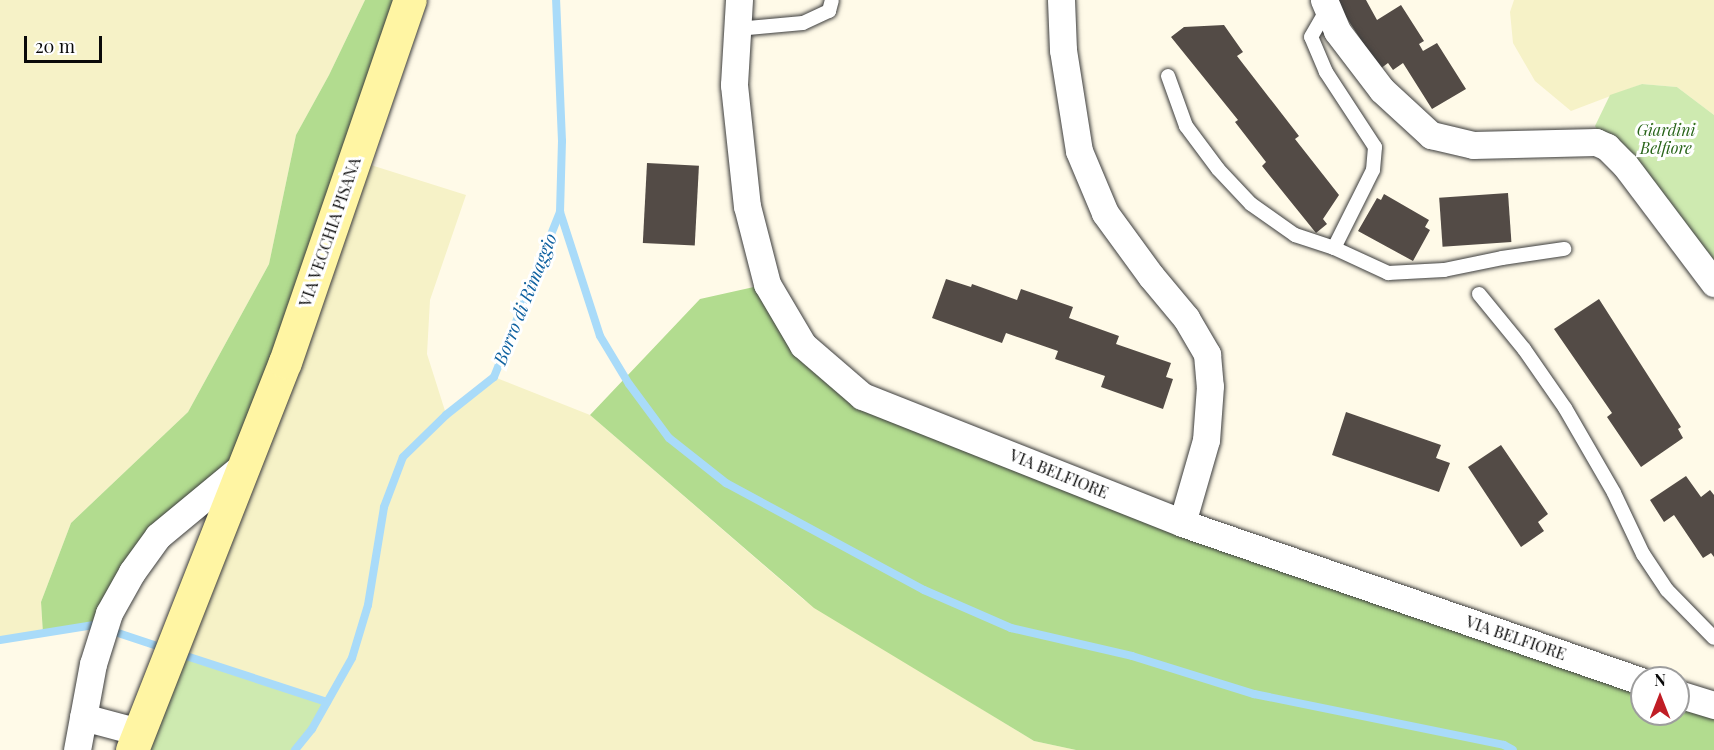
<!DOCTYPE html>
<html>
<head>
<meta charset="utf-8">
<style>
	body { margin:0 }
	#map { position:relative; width:1714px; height:750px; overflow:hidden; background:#fffae8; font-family:"Playfair Display",serif }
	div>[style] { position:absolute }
	.farmland>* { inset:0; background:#f6f2c7 }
	.green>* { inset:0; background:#ceeab0 }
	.forest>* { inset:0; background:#b2dc8f }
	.stream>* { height:8px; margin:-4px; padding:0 4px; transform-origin:4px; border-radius:4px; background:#a9dbf9 }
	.building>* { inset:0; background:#534b46; transform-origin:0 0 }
	.roads { filter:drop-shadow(0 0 2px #3d3d3d) drop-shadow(0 0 2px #3d3d3d) }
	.service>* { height:14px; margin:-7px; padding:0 7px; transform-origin:7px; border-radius:7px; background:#fff }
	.minor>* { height:27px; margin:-13.5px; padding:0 13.5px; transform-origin:13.5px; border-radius:13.5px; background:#fff }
	.secondary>* { height:33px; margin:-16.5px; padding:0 16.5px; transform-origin:16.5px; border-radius:16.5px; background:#fff5a3 }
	span { translate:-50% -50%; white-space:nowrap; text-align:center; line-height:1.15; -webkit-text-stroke:6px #fff; paint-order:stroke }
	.park-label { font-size:16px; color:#286419; font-style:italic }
	.street-label { font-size:16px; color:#0a0a0a }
	.water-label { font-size:18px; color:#0f61a0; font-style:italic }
	.north { position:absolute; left:1630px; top:666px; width:60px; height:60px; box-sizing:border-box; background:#fff; border:2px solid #9d9d9d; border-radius:50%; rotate:0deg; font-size:16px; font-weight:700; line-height:24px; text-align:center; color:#0a0a0a }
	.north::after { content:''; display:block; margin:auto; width:21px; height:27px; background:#c01d25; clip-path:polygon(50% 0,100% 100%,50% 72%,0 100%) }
	.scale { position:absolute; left:24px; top:36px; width:78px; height:27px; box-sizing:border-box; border:3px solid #0a0a0a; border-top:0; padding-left:8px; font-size:18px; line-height:21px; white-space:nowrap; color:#0a0a0a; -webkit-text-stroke:4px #fff; paint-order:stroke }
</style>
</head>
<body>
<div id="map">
	<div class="farmland">
		<i style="clip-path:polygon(0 0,365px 0,329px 75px,296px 135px,269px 264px,188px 412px,71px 523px,41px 602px,43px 634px,0 640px)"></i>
		<i style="clip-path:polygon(1514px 0,1714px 0,1714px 115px,1677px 87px,1642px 84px,1571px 111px,1535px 81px,1513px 43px,1510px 12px)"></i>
		<i style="clip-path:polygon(355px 160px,466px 195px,430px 300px,427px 354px,446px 414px,494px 377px,590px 415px,804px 600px,1034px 741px,1076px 750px,295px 750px,312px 729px,172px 651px)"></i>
	</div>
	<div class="green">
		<i style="clip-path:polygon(1642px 84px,1677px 87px,1714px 115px,1714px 260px,1705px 272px,1607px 147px,1595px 126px,1610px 95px)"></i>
		<i style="clip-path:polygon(172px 651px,327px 702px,312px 729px,295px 750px,132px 750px)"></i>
	</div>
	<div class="forest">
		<i style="clip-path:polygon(365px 0,410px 0,246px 463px,158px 536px,94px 625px,43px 634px,41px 602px,71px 523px,188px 412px,269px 264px,296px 135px,329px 75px)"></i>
		<i style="clip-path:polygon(767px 284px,862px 396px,1642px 681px,1642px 714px,1678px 714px,1678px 694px,1714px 705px,1714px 750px,1076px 750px,1034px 741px,814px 608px,590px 415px,700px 299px)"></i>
	</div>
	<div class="stream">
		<i style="left:560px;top:212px;width:130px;rotate:72.1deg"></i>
		<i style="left:600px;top:336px;width:56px;rotate:58.9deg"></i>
		<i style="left:629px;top:384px;width:67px;rotate:53.5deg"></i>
		<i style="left:669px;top:438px;width:73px;rotate:38.3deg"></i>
		<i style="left:726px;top:483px;width:225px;rotate:28.4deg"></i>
		<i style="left:924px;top:590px;width:95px;rotate:23.6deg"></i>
		<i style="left:1011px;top:628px;width:124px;rotate:13deg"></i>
		<i style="left:1132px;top:656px;width:128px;rotate:17.3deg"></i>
		<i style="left:1254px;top:694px;width:255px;rotate:11.5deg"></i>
		<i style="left:1504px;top:745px;width:10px;rotate:29deg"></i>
		<i style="left:0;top:640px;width:95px;rotate:-9.1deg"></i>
		<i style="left:94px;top:625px;width:73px;rotate:18.4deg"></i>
		<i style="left:177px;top:653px;width:158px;rotate:18.1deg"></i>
		<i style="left:295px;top:750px;width:27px;rotate:-51deg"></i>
		<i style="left:312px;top:729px;width:81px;rotate:-60.6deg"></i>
		<i style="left:352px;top:658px;width:55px;rotate:-73.2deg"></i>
		<i style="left:368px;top:605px;width:99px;rotate:-80.7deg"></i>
		<i style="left:384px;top:507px;width:53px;rotate:-69.2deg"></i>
		<i style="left:403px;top:457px;width:60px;rotate:-44.3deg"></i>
		<i style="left:446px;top:415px;width:61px;rotate:-38.4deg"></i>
		<i style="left:494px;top:377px;width:178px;rotate:-68.2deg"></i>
		<i style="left:560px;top:212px;width:71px;rotate:-88.4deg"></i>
		<i style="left:562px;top:141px;width:141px;rotate:-92.4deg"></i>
	</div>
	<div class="building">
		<i style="clip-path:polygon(1335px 0,1366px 0,1377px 20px,1401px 5px,1424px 41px,1419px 44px,1423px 51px,1437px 43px,1466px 89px,1432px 109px,1403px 63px,1393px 70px,1388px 63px,1380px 69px)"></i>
		<i style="clip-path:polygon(1224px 25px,1243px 52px,1237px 56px,1299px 136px,1295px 139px,1339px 195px,1323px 219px,1327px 224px,1316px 233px,1262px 166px,1266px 162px,1235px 122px,1238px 120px,1171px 37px,1184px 27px)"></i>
		<i style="left:647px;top:163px;width:52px;height:80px;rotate:3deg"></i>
		<i style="left:1508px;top:193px;width:49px;height:69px;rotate:86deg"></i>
		<i style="clip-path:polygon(1384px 194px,1429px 220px,1425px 227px,1430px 230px,1413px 261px,1358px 231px,1377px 198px,1381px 200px)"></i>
		<i style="clip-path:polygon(946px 279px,971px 287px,972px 284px,1017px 300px,1021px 289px,1073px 307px,1069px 318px,1119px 336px,1116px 344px,1171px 363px,1166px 377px,1173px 379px,1163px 409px,1101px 387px,1105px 376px,1055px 359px,1058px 351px,1006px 333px,1002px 343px,932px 318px)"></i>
		<i style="clip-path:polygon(1599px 299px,1681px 427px,1678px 429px,1683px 438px,1641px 467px,1607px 417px,1612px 413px,1554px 329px)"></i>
		<i style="clip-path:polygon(1346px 412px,1441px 445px,1436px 458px,1450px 463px,1439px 492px,1332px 455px)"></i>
		<i style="clip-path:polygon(1501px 445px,1548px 514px,1538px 522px,1544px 531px,1521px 547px,1468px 467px)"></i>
		<i style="clip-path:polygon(1686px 476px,1701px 497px,1710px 490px,1714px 495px,1714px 557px,1711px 553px,1703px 558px,1674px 515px,1664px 522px,1650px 500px)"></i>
	</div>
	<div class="roads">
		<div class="service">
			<i style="left:737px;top:29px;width:66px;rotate:-5.2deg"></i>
			<i style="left:803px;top:23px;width:29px;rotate:-25deg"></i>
			<i style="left:829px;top:11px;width:11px;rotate:-75deg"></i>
			<i style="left:1168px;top:76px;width:53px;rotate:70.2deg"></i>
			<i style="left:1186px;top:126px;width:54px;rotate:53.3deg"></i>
			<i style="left:1218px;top:169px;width:48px;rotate:46.7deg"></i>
			<i style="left:1251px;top:204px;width:54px;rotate:35.2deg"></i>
			<i style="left:1295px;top:235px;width:41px;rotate:18.4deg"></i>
			<i style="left:1334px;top:248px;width:87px;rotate:-63.4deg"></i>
			<i style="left:1373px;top:170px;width:23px;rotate:-85deg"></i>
			<i style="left:1375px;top:147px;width:90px;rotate:-123.2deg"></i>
			<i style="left:1326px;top:72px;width:38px;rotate:-113deg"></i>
			<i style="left:1311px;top:37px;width:34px;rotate:-60deg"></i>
			<i style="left:1334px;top:248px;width:60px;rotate:24.8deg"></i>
			<i style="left:1388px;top:273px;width:56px;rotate:-3.1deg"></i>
			<i style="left:1444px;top:270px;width:59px;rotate:-11.7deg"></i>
			<i style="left:1502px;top:258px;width:63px;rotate:-8.3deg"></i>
			<i style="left:1479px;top:294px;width:71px;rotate:50.7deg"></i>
			<i style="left:1524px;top:349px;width:72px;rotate:55.2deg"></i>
			<i style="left:1565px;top:408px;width:98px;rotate:60deg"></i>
			<i style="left:1614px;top:493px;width:68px;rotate:64.6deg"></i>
			<i style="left:1643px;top:554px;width:43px;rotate:56.3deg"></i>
			<i style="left:1667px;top:590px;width:67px;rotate:45.6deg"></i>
		</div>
		<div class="minor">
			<i style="left:739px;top:0;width:85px;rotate:93.4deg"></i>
			<i style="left:734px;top:85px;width:122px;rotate:83.9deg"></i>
			<i style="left:747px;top:206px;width:81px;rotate:75.6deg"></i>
			<i style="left:767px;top:284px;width:71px;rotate:59.5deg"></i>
			<i style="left:803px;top:345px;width:78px;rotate:40.8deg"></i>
			<i style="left:862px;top:396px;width:344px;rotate:21.6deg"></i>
			<i style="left:1182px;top:523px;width:486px;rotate:19deg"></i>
			<i style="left:1061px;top:0;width:50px;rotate:87.7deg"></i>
			<i style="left:1063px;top:50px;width:102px;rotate:81deg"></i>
			<i style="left:1079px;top:151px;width:67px;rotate:67.2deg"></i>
			<i style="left:1105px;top:213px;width:78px;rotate:53.9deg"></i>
			<i style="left:1151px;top:276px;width:55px;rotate:50.2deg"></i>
			<i style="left:1186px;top:318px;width:42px;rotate:59.7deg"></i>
			<i style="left:1207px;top:354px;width:32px;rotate:85deg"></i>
			<i style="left:1210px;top:386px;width:54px;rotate:94.2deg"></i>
			<i style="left:1206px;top:440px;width:86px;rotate:106.1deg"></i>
			<i style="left:1324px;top:0;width:34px;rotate:67deg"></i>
			<i style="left:1337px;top:31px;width:74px;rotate:52.7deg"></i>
			<i style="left:1382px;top:90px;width:67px;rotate:42.6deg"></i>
			<i style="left:1431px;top:135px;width:43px;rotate:13.4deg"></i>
			<i style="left:1473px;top:145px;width:123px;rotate:-1.4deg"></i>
			<i style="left:1596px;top:142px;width:12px;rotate:24deg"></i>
			<i style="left:1607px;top:147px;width:25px;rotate:45deg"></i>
			<i style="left:1625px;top:165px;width:148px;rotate:53deg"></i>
			<i style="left:1678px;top:694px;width:38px;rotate:17deg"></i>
			<i style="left:83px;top:717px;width:58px;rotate:15deg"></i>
			<i style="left:77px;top:750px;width:87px;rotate:-79.5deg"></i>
			<i style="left:93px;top:664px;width:53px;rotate:-72.6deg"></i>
			<i style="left:109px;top:613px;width:47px;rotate:-60.7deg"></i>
			<i style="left:132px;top:572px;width:44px;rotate:-54.2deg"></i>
			<i style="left:158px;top:536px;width:113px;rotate:-39.6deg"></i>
		</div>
		<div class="secondary">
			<i style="left:132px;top:750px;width:417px;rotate:-68.5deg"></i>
			<i style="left:285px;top:362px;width:383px;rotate:-71deg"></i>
		</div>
	</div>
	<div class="park-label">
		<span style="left:1666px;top:139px">Giardini<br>Belfiore</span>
	</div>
	<div class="street-label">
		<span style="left:330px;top:232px;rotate:-71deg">VIA VECCHIA PISANA</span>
		<span style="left:1059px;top:474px;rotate:22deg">VIA BELFIORE</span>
		<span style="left:1516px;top:638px;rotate:19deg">VIA BELFIORE</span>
	</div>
	<div class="water-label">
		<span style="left:525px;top:299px;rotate:-68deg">Borro di Rimaggio</span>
	</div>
	<div class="north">N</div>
	<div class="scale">20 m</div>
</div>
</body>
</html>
